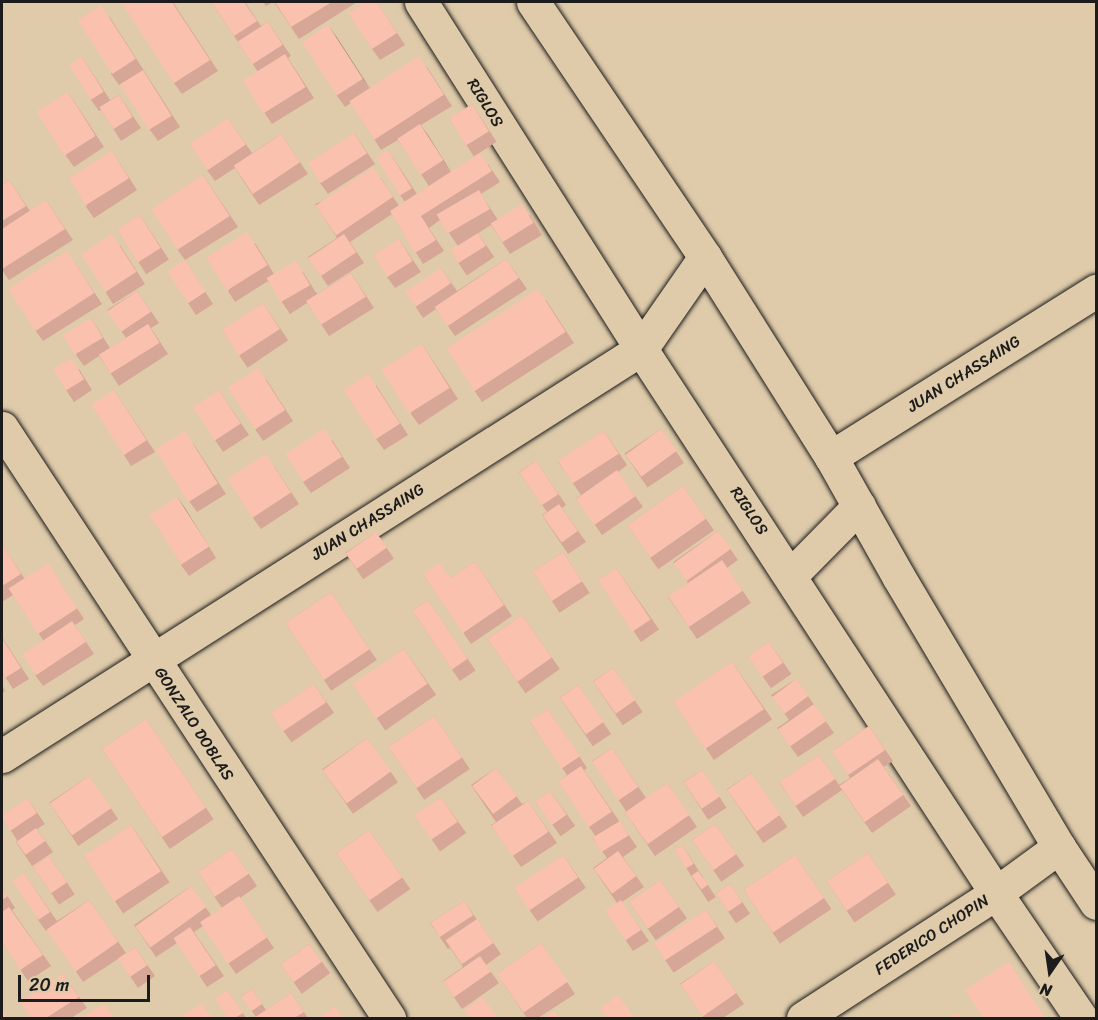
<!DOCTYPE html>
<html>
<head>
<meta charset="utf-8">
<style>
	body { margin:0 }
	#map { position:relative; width:1098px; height:1020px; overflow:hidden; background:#dfcbaa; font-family:Sriracha,sans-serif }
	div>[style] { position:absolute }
	.roads { filter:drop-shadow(0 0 2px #1c1c1c) drop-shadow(0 0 2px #1c1c1c) }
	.minor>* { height:33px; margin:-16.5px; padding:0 16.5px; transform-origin:16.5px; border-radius:16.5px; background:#dfcbaa }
	.wall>* { inset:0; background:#d6a696; transform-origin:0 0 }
	.shaded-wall>* { inset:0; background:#ae877a }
	.building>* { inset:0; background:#f9c1ae; transform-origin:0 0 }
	span { translate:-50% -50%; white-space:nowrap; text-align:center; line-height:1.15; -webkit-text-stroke:4.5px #dfcbaa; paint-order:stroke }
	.street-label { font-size:16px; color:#1c1c1c }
	.frame { position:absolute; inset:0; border:3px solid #1c1c1c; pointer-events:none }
	.north { position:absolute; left:1020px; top:942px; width:60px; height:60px; -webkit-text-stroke:4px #dfcbaa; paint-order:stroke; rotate:193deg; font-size:16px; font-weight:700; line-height:24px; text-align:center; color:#1c1c1c }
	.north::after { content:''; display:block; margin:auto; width:21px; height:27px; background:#1c1c1c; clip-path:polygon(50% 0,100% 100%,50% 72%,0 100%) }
	.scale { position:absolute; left:18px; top:975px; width:132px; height:27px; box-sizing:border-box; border:3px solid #1c1c1c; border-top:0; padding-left:8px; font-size:18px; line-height:21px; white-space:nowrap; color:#1c1c1c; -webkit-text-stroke:4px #dfcbaa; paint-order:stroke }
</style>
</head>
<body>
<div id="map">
	<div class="roads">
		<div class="minor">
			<i style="left:421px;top:2px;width:411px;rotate:57.6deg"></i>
			<i style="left:641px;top:349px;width:650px;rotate:56.87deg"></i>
			<i style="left:996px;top:893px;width:151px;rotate:55.8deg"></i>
			<i style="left:533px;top:2px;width:308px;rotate:56deg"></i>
			<i style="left:705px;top:257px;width:236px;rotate:57.8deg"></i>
			<i style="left:831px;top:457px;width:137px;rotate:60.6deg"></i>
			<i style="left:898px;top:576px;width:315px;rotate:59.3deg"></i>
			<i style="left:1059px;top:847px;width:67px;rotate:56.5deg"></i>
			<i style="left:2px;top:428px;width:706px;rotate:56.74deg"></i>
			<i style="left:831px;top:457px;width:313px;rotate:-32.1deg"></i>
			<i style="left:791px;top:575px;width:97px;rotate:-45.4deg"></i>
			<i style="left:2px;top:756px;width:758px;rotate:-32.49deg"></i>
			<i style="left:641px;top:349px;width:112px;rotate:-55.2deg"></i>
			<i style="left:803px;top:1018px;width:230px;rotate:-32.9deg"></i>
			<i style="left:996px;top:893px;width:78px;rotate:-36.1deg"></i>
		</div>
	</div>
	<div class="wall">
		<i style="clip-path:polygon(173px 2px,218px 71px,182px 94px,174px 83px)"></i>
		<i style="clip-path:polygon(245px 2px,261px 26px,268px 22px,291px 56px,288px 58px,314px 98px,272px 124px,243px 81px,258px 72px,212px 3px)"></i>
		<i style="clip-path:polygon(263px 2px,273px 2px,266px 6px)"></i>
		<i style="clip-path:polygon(274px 2px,357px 2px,299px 39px)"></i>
		<i style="clip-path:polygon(377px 2px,405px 45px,380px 60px,372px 49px)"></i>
		<i style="clip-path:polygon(109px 16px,180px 127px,158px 141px,150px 130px,124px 82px,119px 85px,111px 74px)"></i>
		<i style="clip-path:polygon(336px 36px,369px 88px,427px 67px,452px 106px,421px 125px,451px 172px,488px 164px,500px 182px,481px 194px,498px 220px,530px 215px,542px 235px,510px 254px,491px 225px,458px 246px,440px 220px,429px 228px,444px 251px,423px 264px,392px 214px,350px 242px,364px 263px,328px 286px,308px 257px,337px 238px,315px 204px,381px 178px,399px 206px,405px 202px,400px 195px,388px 150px,417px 194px,429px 186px,398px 140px,381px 150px,351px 103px,345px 107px,337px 96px)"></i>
		<i style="clip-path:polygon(82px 57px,110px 100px,119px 95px,141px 128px,121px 141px,101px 110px,99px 111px,91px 100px)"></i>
		<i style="clip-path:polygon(68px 92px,104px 147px,74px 167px,66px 156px)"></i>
		<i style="left:472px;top:104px;width:45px;height:27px;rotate:57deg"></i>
		<i style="clip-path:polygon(228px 118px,252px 153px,281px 134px,308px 174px,259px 205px,235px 168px,215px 181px,207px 170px)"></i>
		<i style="clip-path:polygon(354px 133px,375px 164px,328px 194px,320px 183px)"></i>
		<i style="clip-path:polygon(112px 151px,137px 190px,94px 218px,86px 207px)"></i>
		<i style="clip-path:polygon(203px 175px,238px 227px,185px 260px,213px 304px,196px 315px,188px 303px,185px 260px,177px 249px)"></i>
		<i style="clip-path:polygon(9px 180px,30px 211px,46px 200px,73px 240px,9px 280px,2px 270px,2px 185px)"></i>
		<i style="left:140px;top:215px;width:53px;height:27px;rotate:57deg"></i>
		<i style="left:478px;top:233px;width:29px;height:33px;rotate:56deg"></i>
		<i style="clip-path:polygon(399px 239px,421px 272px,395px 288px,387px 277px)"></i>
		<i style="clip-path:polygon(255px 243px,274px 274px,303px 272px,317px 294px,351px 273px,374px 308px,329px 336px,307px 303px,290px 314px,268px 281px,235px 302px,228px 291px)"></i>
		<i style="clip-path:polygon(120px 245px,145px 284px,113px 304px,106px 293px)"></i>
		<i style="clip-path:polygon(506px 259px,527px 289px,455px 336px,436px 309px,423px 318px,415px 306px,441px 268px,457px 291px)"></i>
		<i style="clip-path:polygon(74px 262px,102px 304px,43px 341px,35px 330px)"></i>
		<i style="clip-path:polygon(137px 291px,159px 323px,151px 328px,168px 354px,119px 386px,99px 356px,84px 366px,76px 355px,91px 318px,110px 348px,126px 338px,107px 310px)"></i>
		<i style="clip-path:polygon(546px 300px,574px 343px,482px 402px,474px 390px)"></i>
		<i style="left:263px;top:303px;width:45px;height:49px;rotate:56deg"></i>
		<i style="clip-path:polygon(422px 344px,458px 399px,419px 425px,411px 414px)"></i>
		<i style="clip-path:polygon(79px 369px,92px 390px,74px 402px,66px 390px)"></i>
		<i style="clip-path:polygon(266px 379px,293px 421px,263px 441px,255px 429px)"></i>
		<i style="clip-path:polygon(376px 385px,408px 435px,384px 450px,376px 439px)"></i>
		<i style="clip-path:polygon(114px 390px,155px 452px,131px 466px,124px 455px)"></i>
		<i style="clip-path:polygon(219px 390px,249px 435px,223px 452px,215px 440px)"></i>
		<i style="left:661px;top:429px;width:41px;height:44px;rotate:56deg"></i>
		<i style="clip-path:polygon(604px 431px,627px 465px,618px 472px,643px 507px,602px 535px,576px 498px,581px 495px,558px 462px)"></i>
		<i style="clip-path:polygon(332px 440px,350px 468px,311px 493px,303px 482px)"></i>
		<i style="clip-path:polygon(193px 443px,226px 494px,197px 512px,189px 501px)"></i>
		<i style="clip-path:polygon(536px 461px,566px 505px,562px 508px,586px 542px,568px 554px,542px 515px,547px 512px,519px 472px)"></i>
		<i style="clip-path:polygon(274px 466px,299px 504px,261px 529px,253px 518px)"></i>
		<i style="left:683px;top:486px;width:54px;height:68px;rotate:55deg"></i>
		<i style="clip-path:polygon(177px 497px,216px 558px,189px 576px,181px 565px)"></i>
		<i style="clip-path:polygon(718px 531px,738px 560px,727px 568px,751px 603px,697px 639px,668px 597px,688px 583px,673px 562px)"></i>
		<i style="left:376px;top:532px;width:32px;height:37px;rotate:56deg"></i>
		<i style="clip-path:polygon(2px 544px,24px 578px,55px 574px,84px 619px,75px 625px,94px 654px,43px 686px,35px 675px,43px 640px,13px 595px,2px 602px)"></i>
		<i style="left:563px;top:552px;width:49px;height:36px;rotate:57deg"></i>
		<i style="clip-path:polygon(475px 562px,512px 616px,471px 644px,423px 574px,450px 578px)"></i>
		<i style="left:616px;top:568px;width:75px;height:22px;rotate:55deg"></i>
		<i style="left:331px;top:592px;width:82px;height:55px;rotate:56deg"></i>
		<i style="left:428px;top:600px;width:85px;height:19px;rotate:56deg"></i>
		<i style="left:522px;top:615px;width:66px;height:42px;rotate:55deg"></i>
		<i style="clip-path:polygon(2px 637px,29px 679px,13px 689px,2px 672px)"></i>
		<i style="left:769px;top:642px;width:39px;height:25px;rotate:55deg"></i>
		<i style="left:404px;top:649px;width:56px;height:62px;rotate:55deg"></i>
		<i style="left:732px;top:662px;width:70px;height:71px;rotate:55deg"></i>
		<i style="left:613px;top:668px;width:53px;height:24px;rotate:56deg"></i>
		<i style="clip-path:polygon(796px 679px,834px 733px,798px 757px,777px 728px,789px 720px,771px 695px)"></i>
		<i style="left:314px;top:684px;width:35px;height:52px;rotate:55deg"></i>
		<i style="clip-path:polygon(2px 685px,5px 691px,2px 693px)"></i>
		<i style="left:578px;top:685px;width:59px;height:22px;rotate:56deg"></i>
		<i style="clip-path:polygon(548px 709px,587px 768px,584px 770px,637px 847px,623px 857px,644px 887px,622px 902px,649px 941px,633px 951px,606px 911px,617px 903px,593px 868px,607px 858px,593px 839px,596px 837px,558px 782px,567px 775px,530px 722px)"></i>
		<i style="left:434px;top:716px;width:64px;height:55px;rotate:56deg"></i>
		<i style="left:146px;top:719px;width:121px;height:53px;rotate:56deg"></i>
		<i style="clip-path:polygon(869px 726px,893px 761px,884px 767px,911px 806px,872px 833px,842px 790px,803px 817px,779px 782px,819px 755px,839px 785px,850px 778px,832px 751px)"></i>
		<i style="left:367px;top:738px;width:54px;height:55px;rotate:55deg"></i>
		<i style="clip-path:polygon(612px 748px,646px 798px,667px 783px,697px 827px,655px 856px,625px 812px,626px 811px,592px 761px)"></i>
		<i style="clip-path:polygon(496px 768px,522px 804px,528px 801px,557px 843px,521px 867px,491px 825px,496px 822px,471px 785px)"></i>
		<i style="left:702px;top:770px;width:45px;height:22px;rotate:57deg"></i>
		<i style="left:751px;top:773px;width:65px;height:29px;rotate:56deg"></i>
		<i style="left:89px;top:776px;width:52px;height:48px;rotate:56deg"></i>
		<i style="left:550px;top:791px;width:43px;height:18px;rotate:54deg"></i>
		<i style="left:441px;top:797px;width:44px;height:32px;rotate:55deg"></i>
		<i style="clip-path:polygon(27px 798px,45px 824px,37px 829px,53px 852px,32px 866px,16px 842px,17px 840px,2px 817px)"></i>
		<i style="left:715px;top:824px;width:51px;height:28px;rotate:55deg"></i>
		<i style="left:131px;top:825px;width:69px;height:56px;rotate:56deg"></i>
		<i style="left:369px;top:830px;width:72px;height:40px;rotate:55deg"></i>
		<i style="left:682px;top:845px;width:62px;height:9px;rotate:57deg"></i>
		<i style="clip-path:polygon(232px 849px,257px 886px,240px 898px,274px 948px,236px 974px,203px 926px,194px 932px,224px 976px,207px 987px,177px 943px,156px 957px,134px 925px,191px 886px,211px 915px,222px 908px,198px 872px)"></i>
		<i style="left:868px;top:853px;width:50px;height:50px;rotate:56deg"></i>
		<i style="left:563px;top:855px;width:40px;height:59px;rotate:55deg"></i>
		<i style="left:795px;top:855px;width:65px;height:62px;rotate:56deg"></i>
		<i style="left:49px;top:856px;width:46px;height:19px;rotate:56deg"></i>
		<i style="clip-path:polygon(24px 873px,57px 921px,89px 900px,126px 953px,135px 947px,155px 976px,138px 988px,118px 959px,83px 982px,48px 930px,46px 931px,38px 920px)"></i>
		<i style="left:660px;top:880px;width:47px;height:38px;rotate:55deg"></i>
		<i style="left:730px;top:884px;width:36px;height:17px;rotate:56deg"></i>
		<i style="clip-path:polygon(2px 887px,15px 908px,12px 910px,51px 966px,28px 981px,2px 942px)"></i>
		<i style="clip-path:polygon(464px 901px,501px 954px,486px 965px,499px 983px,462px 1009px,443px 981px,463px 967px,450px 948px,448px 949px,430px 923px)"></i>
		<i style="left:706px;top:910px;width:34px;height:62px;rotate:56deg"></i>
		<i style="clip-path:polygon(541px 943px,575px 994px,538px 1018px,527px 1018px,497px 974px)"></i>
		<i style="left:309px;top:944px;width:36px;height:35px;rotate:54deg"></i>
		<i style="clip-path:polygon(714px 961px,744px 1004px,723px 1018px,704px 1018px,680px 984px)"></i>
		<i style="clip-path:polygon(63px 974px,87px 1008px,71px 1018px,31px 1018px)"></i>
		<i style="clip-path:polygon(252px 989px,266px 1010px,291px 993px,308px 1018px,254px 1018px,256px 1017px,241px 996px)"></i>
		<i style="clip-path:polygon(227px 990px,246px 1018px,228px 1018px)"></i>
	</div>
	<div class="shaded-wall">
		<i style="clip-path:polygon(328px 25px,336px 36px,371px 90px,363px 79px)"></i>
		<i style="clip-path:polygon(420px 124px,428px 135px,451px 172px,443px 160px)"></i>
		<i style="clip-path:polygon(177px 497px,185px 508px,216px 558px,209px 547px)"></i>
	</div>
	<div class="building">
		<i style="clip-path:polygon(121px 2px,172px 2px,210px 60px,174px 83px)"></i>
		<i style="clip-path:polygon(215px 2px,244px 2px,257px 21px,234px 36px,212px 3px)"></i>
		<i style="clip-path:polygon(275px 2px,332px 2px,291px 27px)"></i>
		<i style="clip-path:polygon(365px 2px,377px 2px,397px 33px,372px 49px,348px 13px)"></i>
		<i style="left:101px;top:5px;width:64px;height:28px;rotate:57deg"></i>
		<i style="left:268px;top:22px;width:27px;height:36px;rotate:57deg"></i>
		<i style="left:328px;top:25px;width:64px;height:31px;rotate:57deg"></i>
		<i style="left:285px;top:54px;width:39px;height:50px;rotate:58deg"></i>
		<i style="left:419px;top:56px;width:46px;height:83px;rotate:57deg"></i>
		<i style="left:82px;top:57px;width:41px;height:15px;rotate:58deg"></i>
		<i style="left:143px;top:70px;width:54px;height:27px;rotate:58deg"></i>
		<i style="left:68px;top:92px;width:52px;height:37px;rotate:58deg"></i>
		<i style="left:119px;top:95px;width:26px;height:23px;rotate:58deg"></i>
		<i style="left:472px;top:104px;width:32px;height:27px;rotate:58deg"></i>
		<i style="left:228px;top:118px;width:32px;height:46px;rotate:56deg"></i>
		<i style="left:420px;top:124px;width:43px;height:27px;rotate:57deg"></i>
		<i style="left:354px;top:133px;width:24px;height:55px;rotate:57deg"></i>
		<i style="left:281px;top:134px;width:34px;height:57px;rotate:56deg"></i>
		<i style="left:388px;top:150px;width:45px;height:14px;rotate:58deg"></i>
		<i style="left:112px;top:151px;width:32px;height:51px;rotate:58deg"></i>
		<i style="clip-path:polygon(480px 153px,492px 171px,421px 216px,436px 240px,415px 253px,390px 211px)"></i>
		<i style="left:373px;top:167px;width:36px;height:69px;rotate:56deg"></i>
		<i style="left:203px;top:175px;width:49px;height:62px;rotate:57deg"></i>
		<i style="clip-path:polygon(9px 180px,26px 206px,2px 221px,2px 185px)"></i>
		<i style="left:479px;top:190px;width:22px;height:49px;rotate:60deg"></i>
		<i style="clip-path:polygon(46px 200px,65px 229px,2px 269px,2px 229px)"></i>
		<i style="left:522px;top:204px;width:22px;height:37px;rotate:58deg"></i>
		<i style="left:140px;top:215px;width:39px;height:27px;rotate:58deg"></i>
		<i style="left:247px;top:232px;width:39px;height:48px;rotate:58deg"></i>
		<i style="left:478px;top:233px;width:15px;height:33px;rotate:58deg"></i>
		<i style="left:112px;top:234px;width:45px;height:37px;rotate:57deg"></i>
		<i style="left:344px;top:234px;width:22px;height:43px;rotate:56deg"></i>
		<i style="left:399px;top:239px;width:26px;height:30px;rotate:58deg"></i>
		<i style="left:67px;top:251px;width:50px;height:70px;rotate:57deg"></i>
		<i style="left:506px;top:259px;width:23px;height:86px;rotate:56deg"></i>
		<i style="left:185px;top:260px;width:38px;height:21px;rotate:57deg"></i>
		<i style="left:296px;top:261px;width:28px;height:34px;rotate:60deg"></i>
		<i style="left:441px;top:268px;width:18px;height:43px;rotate:56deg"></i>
		<i style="left:351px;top:273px;width:28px;height:53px;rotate:58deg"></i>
		<i style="left:538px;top:289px;width:51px;height:109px;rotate:57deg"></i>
		<i style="left:137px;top:291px;width:25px;height:36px;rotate:56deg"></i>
		<i style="left:263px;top:303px;width:31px;height:49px;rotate:57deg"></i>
		<i style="left:91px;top:318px;width:23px;height:33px;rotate:59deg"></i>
		<i style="left:148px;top:324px;width:22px;height:58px;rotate:58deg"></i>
		<i style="left:422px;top:344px;width:52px;height:48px;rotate:58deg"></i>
		<i style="left:71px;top:358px;width:25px;height:21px;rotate:58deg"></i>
		<i style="left:258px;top:368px;width:50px;height:36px;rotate:57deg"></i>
		<i style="left:368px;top:374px;width:59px;height:29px;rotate:57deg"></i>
		<i style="left:114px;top:390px;width:60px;height:27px;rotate:57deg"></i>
		<i style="left:219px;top:390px;width:40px;height:31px;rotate:57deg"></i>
		<i style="left:324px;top:429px;width:33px;height:46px;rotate:57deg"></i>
		<i style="left:661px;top:429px;width:27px;height:44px;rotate:54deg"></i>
		<i style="left:185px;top:431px;width:62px;height:35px;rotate:58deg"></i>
		<i style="left:604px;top:431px;width:27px;height:55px;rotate:57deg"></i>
		<i style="left:266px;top:454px;width:46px;height:46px;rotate:57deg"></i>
		<i style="left:536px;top:461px;width:40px;height:20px;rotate:56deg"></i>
		<i style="left:617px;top:470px;width:32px;height:50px;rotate:55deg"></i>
		<i style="left:683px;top:486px;width:40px;height:68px;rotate:55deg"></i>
		<i style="left:177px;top:497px;width:59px;height:33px;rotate:57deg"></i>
		<i style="left:559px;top:504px;width:33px;height:20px;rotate:55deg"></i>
		<i style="left:718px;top:531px;width:22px;height:55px;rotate:54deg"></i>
		<i style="left:376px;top:532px;width:19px;height:37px;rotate:55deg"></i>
		<i style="clip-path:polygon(2px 544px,21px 574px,2px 586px)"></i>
		<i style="left:563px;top:552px;width:35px;height:36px;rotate:57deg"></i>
		<i style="left:722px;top:560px;width:37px;height:65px;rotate:56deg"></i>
		<i style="clip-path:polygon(475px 562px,504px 605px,463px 633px,423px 574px,439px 563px,450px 578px)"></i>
		<i style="left:48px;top:563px;width:54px;height:47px;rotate:57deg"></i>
		<i style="left:616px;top:568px;width:62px;height:22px;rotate:56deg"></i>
		<i style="left:331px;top:592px;width:69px;height:55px;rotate:56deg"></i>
		<i style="left:428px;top:600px;width:71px;height:19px;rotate:56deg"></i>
		<i style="left:522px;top:615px;width:52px;height:42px;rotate:55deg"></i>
		<i style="left:72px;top:621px;width:25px;height:60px;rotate:56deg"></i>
		<i style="clip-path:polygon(2px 638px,21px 668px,5px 678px,2px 672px)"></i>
		<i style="left:769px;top:642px;width:25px;height:25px;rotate:56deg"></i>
		<i style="left:404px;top:649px;width:42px;height:62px;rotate:56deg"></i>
		<i style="left:732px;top:662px;width:57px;height:71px;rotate:56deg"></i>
		<i style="left:613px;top:668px;width:39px;height:24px;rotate:55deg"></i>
		<i style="left:796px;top:679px;width:21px;height:30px;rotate:53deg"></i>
		<i style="left:314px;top:684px;width:22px;height:52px;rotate:56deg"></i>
		<i style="left:578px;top:685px;width:45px;height:22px;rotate:55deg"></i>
		<i style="left:814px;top:704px;width:21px;height:44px;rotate:55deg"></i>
		<i style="left:548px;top:709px;width:57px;height:22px;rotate:56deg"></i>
		<i style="left:434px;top:716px;width:50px;height:55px;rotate:56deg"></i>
		<i style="left:146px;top:719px;width:107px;height:53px;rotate:56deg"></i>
		<i style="left:869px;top:726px;width:29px;height:45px;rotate:56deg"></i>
		<i style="left:367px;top:738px;width:41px;height:55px;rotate:54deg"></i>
		<i style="left:612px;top:748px;width:47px;height:24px;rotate:56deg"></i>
		<i style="left:819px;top:755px;width:29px;height:48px;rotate:56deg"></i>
		<i style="left:878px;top:759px;width:44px;height:47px;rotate:55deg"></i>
		<i style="left:581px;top:766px;width:55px;height:28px;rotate:56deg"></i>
		<i style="left:496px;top:768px;width:35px;height:30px;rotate:53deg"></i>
		<i style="left:702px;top:770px;width:32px;height:22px;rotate:56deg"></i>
		<i style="left:751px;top:773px;width:51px;height:29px;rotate:55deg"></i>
		<i style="left:89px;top:776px;width:39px;height:48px;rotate:55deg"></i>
		<i style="left:667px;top:783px;width:39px;height:51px;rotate:55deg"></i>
		<i style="left:550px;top:791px;width:29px;height:18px;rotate:55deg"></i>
		<i style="left:441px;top:797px;width:30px;height:32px;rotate:56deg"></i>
		<i style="clip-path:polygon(27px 798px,37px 813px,10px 831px,2px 817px,2px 816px)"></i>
		<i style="left:528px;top:801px;width:37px;height:44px;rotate:56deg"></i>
		<i style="left:620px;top:821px;width:17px;height:32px;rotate:59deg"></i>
		<i style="left:715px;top:824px;width:37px;height:28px;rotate:55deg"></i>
		<i style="left:131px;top:825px;width:55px;height:56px;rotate:57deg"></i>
		<i style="left:36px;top:828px;width:16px;height:24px;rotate:55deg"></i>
		<i style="left:369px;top:830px;width:58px;height:40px;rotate:55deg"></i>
		<i style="left:682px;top:845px;width:22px;height:9px;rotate:58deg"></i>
		<i style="left:232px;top:849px;width:30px;height:41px;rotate:56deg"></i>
		<i style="left:618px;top:851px;width:31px;height:30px;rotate:54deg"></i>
		<i style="left:868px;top:853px;width:36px;height:50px;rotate:56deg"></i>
		<i style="left:563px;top:855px;width:27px;height:59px;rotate:56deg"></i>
		<i style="left:795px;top:855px;width:52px;height:62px;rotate:56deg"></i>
		<i style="left:49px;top:856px;width:32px;height:19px;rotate:56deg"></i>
		<i style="left:698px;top:871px;width:17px;height:8px;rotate:54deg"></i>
		<i style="left:24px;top:873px;width:47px;height:14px;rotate:56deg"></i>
		<i style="left:660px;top:880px;width:33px;height:38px;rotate:55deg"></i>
		<i style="left:730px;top:884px;width:22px;height:17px;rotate:56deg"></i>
		<i style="left:191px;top:886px;width:26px;height:69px;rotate:54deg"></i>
		<i style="clip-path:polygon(2px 888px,8px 896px,2px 900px)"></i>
		<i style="left:239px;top:896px;width:50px;height:47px;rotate:56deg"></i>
		<i style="left:89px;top:900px;width:51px;height:52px;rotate:55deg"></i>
		<i style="left:621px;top:900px;width:36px;height:19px;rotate:56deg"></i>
		<i style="left:464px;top:901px;width:17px;height:40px;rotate:57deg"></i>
		<i style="clip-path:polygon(9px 907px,43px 955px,20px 970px,2px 942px,2px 912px)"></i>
		<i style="left:706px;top:910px;width:20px;height:62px;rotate:57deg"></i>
		<i style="left:477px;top:919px;width:29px;height:38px;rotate:56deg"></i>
		<i style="left:190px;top:927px;width:46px;height:20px;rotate:56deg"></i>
		<i style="left:541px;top:943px;width:47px;height:54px;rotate:55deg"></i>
		<i style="left:309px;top:944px;width:22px;height:35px;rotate:54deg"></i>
		<i style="left:135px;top:947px;width:22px;height:21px;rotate:56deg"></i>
		<i style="left:480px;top:956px;width:19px;height:45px;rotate:55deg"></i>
		<i style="left:714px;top:961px;width:39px;height:41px;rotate:55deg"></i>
		<i style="clip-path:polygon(1009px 962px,1045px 1018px,983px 1018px,965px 990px)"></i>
		<i style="clip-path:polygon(63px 974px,79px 997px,46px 1018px,31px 1018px,20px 1002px)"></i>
		<i style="left:252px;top:989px;width:18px;height:13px;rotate:56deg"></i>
		<i style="clip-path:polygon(227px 990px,243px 1013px,235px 1018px,228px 1018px,215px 999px)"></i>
		<i style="clip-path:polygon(291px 993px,304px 1012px,294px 1018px,254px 1018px)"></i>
		<i style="clip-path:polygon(618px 995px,634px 1018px,607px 1018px,600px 1008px)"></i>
		<i style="clip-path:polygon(483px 997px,498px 1018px,470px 1018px,464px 1010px)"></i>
		<i style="clip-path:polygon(202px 1003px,212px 1018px,187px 1018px,184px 1015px)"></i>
		<i style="clip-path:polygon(104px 1004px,114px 1018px,81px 1018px)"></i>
		<i style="clip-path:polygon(335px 1007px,342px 1018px,318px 1018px)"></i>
		<i style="clip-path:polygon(2px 1009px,8px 1018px,2px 1018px)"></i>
		<i style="clip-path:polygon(555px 1011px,560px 1018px,543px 1018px)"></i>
		<i style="clip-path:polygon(958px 1013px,962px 1018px,949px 1018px)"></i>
	</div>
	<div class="street-label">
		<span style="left:485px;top:103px;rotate:58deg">RIGLOS</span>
		<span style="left:964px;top:374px;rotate:-32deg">JUAN CHASSAING</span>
		<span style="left:749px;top:511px;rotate:56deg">RIGLOS</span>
		<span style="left:368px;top:522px;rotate:-32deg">JUAN CHASSAING</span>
		<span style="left:194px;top:724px;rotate:57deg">GONZALO DOBLAS</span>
		<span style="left:932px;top:935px;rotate:-33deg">FEDERICO CHOPIN</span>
	</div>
	<div class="frame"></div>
	<div class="north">N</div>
	<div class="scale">20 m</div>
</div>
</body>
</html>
